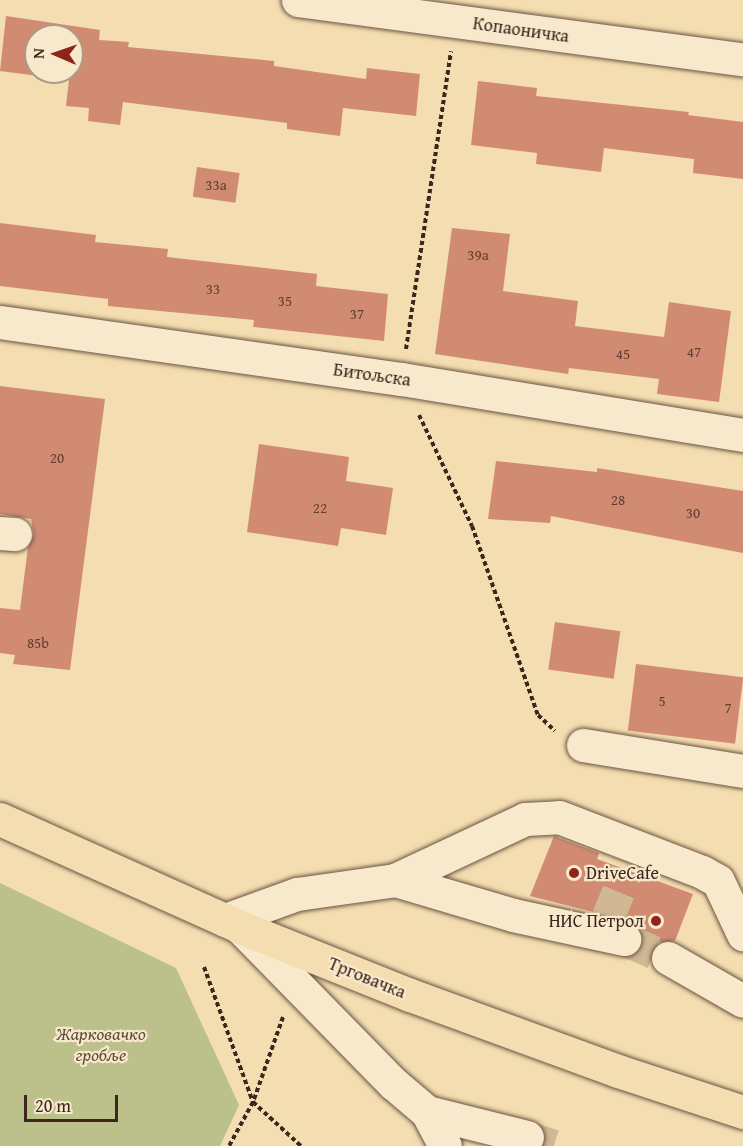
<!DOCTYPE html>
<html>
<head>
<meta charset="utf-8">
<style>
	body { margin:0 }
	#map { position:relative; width:743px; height:1146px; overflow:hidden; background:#f4ddb0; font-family:"Gentium Book Plus",serif }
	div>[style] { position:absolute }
	.green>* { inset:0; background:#bcc08a }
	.building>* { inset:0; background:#d28b73; transform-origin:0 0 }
	.minor-tunnel>* { height:33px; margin-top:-16.5px; transform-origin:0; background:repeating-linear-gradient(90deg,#cfb893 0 33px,transparent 0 49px) }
	.path>* { height:4px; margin-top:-2px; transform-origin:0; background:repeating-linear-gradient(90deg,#3c261d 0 4.5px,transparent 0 7.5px) }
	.roads { filter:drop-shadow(0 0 2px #6a5442) drop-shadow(0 0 2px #6a5442) }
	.minor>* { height:33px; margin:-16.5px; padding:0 16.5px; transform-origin:16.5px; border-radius:16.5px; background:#f8e9cc }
	.major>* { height:33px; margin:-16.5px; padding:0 16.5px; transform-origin:16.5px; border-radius:16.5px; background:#f4ddb0 }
	.dots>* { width:16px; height:16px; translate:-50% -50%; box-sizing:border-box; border:3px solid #f8e9cc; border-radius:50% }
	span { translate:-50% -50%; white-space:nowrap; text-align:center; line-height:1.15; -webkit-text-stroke:4.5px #f8e9cc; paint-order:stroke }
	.number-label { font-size:15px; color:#623f32 }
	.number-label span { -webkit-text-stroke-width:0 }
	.street-label { font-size:18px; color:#3c261d }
	.poi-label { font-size:18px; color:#3c261d }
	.left { translate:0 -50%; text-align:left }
	.right { translate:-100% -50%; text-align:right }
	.park-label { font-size:18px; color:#5c4c38; font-style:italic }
	.north { position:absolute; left:24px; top:24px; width:60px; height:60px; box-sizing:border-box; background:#f8e9cc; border:2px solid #ad9b86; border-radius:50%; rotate:272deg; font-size:16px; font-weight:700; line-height:24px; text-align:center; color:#3c261d }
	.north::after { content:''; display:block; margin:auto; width:21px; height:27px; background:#8f2418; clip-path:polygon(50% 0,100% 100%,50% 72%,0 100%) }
	.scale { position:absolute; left:24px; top:1095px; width:94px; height:27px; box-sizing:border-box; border:3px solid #3c261d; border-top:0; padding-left:8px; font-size:18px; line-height:21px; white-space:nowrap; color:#3c261d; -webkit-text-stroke:4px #f8e9cc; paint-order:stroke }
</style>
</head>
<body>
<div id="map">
	<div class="green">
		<i style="clip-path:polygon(0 883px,176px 968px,239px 1105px,220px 1146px,0 1146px)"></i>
	</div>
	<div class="building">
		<i style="clip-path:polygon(evenodd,6px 16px,100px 30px,99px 40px,129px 42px,128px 47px,274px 61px,274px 66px,366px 79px,367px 68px,420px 74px,416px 116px,343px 108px,340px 136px,287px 129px,287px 123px,123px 102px,120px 125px,88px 121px,89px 108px,66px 106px,69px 80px,0 71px,6px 16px,36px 36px,72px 36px,72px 72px,36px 72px,36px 36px)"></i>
		<i style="clip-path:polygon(478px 81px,537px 88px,536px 96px,689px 112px,688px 115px,743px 122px,743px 179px,693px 173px,694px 159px,604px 148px,601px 172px,536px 164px,537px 153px,471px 145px)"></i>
		<i style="left:197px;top:167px;width:43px;height:30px;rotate:8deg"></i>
		<i style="clip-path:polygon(0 223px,96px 235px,95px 242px,168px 249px,167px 257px,317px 274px,316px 286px,388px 294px,384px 341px,253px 327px,254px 320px,108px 306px,108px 299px,0 286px)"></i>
		<i style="clip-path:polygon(452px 228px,510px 234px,503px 291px,578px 301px,575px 326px,664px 337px,669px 302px,731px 311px,719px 402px,657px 394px,659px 379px,569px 368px,568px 374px,435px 354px)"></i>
		<i style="clip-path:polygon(0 386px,105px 399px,70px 670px,13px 664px,15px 655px,0 653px,0 608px,20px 610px,28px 547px,34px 535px,31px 519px,0 514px)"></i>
		<i style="clip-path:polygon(259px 444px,349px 457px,346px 481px,393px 488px,386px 535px,341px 528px,338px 546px,247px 532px)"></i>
		<i style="clip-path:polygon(496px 461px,597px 472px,597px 468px,743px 491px,743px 553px,551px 516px,550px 523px,488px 519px)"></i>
		<i style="left:555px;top:622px;width:66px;height:48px;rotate:8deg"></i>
		<i style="left:636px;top:664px;width:108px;height:67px;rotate:7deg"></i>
		<i style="clip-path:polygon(554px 836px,599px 853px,597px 859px,693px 894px,675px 941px,658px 942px,649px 958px,637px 953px,642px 934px,629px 921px,530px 896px)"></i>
	</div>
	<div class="minor-tunnel">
		<i style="left:606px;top:922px;width:55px;rotate:-67.6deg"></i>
		<i style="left:624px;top:939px;width:48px;rotate:23.4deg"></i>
		<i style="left:527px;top:1137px;width:28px;rotate:18deg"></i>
	</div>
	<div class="path">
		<i style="left:406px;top:349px;width:301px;rotate:-81.4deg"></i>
		<i style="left:419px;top:415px;width:123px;rotate:64.5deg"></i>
		<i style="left:472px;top:526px;width:200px;rotate:70.8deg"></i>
		<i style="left:538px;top:715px;width:23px;rotate:43deg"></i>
		<i style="left:204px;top:967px;width:144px;rotate:70.1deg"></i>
		<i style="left:253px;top:1102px;width:50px;rotate:118.6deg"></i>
		<i style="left:283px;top:1017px;width:90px;rotate:109.4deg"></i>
		<i style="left:253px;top:1102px;width:65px;rotate:42.5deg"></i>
	</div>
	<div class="roads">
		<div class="minor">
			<i style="left:298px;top:0;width:449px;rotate:7.6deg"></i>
			<i style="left:0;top:322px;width:405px;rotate:8.1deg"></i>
			<i style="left:401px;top:379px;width:347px;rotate:9.3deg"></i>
			<i style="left:0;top:533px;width:15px;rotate:4deg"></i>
			<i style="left:583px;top:745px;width:162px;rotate:9.2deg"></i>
			<i style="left:395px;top:880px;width:144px;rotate:-25.1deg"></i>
			<i style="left:525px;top:819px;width:34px;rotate:-3deg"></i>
			<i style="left:559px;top:817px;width:153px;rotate:21deg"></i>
			<i style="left:702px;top:872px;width:18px;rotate:29deg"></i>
			<i style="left:718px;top:881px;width:59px;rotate:64.7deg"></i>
			<i style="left:225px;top:920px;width:77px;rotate:-19.9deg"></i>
			<i style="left:297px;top:894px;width:99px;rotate:-8.1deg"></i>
			<i style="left:395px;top:880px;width:123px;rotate:16.5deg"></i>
			<i style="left:513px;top:915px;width:114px;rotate:12.2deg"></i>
			<i style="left:240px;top:927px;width:220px;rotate:45.6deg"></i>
			<i style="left:394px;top:1084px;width:43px;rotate:40.3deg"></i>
			<i style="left:427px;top:1112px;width:103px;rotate:14deg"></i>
			<i style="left:668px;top:958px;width:86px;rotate:29.8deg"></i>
			<i style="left:427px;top:1112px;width:38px;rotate:62deg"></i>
		</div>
		<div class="major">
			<i style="left:0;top:819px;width:263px;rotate:24.2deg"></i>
			<i style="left:240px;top:927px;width:183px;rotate:21.8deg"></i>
			<i style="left:410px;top:995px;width:221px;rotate:20.1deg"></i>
			<i style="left:618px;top:1071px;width:132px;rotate:18.2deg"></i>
		</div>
	</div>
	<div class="dots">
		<i style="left:574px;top:873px;background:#8f2418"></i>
		<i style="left:656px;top:921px;background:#8f2418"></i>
	</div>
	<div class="number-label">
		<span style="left:216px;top:185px">33a</span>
		<span style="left:478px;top:255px">39a</span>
		<span style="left:213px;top:289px">33</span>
		<span style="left:285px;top:301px">35</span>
		<span style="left:357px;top:314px">37</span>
		<span style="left:694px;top:352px">47</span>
		<span style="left:623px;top:354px">45</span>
		<span style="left:57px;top:458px">20</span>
		<span style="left:618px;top:500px">28</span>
		<span style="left:320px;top:508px">22</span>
		<span style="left:693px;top:513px">30</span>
		<span style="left:38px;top:643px">85b</span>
		<span style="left:662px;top:701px">5</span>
		<span style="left:728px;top:708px">7</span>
	</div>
	<div class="street-label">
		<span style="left:521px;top:30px;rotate:8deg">Копаоничка</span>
		<span style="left:372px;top:375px;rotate:8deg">Битољска</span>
		<span style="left:367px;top:978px;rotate:22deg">Трговачка</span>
	</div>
	<div class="poi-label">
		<span class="left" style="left:586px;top:873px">DriveCafe</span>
		<span class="right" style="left:644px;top:921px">НИС Петрол</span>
	</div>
	<div class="park-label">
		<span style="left:101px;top:1045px">Жарковачко<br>гробље</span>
	</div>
	<div class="north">N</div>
	<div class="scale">20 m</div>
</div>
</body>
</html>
